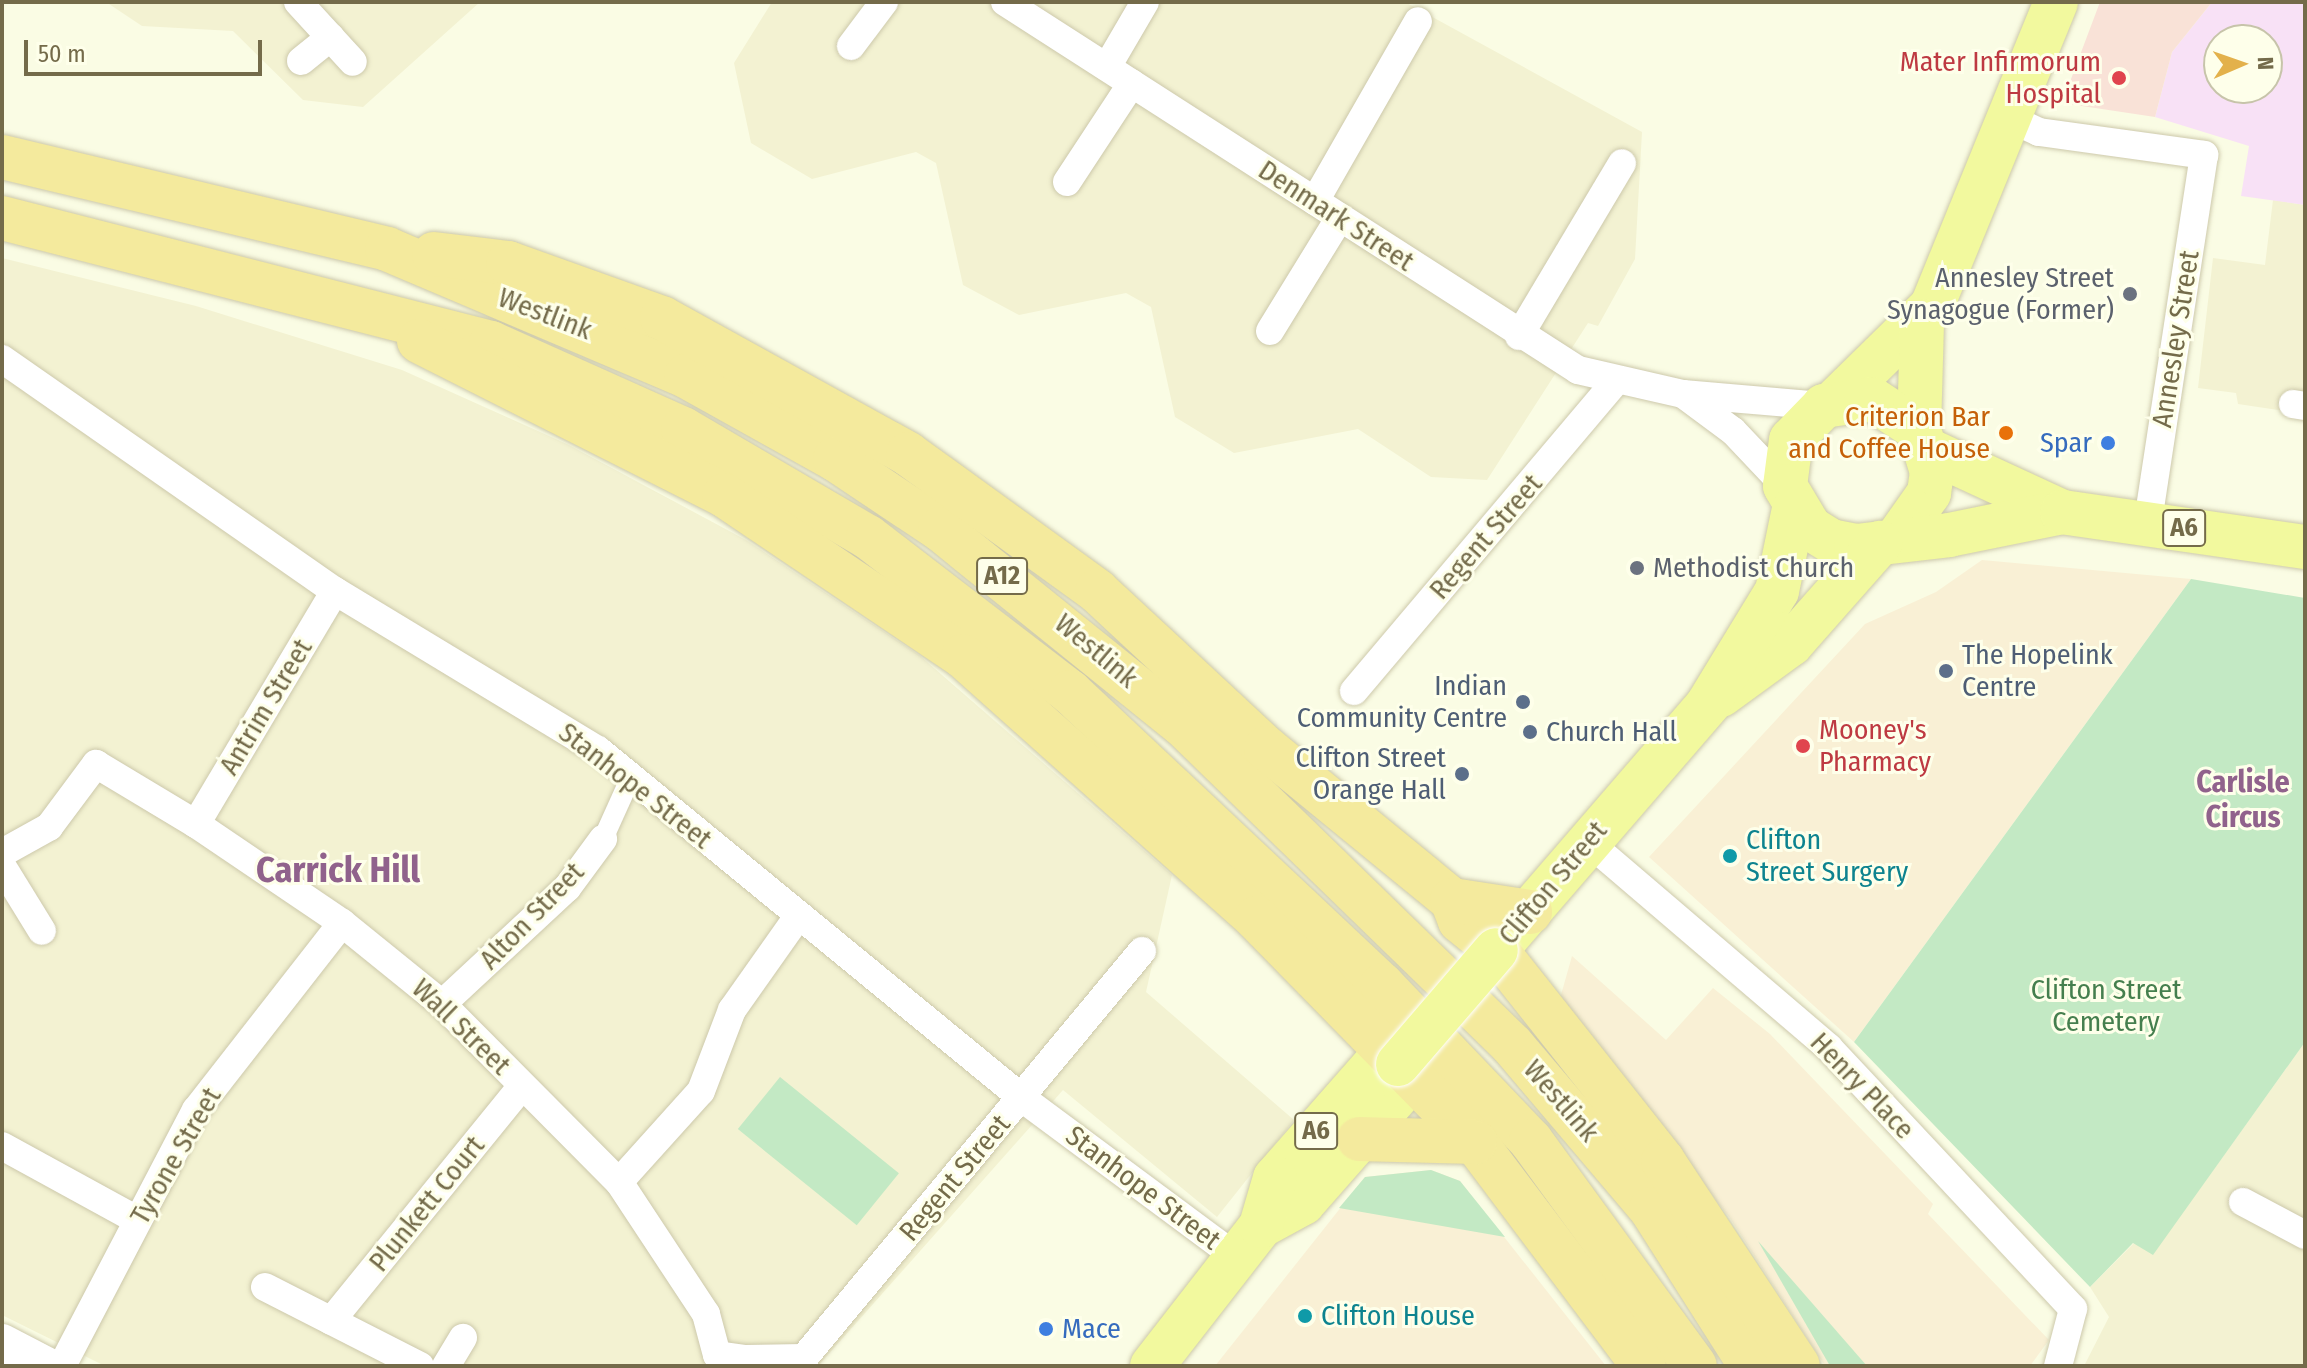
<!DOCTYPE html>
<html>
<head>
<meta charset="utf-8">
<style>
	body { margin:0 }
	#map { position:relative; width:2307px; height:1368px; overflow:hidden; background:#fafce4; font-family:"Fira Sans Condensed",sans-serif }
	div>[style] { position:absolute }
	.residential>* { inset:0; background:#f3f2d2 }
	.commercial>* { inset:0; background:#f9f0d5 }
	.education>* { inset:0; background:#f8e1f6 }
	.medical>* { inset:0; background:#f9e2d7 }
	.green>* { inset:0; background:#c3e9c4; transform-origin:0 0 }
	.roads { filter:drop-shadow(0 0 2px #cdc9ab) drop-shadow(0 0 2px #cdc9ab) }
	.pedestrian>* { height:20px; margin:-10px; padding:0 10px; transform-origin:10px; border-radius:10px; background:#fff }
	.minor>* { height:28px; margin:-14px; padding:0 14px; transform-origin:14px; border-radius:14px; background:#fff }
	.secondary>* { height:38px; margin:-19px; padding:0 19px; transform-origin:19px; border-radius:19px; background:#fff }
	.primary>* { height:44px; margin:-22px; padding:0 22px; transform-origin:22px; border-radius:22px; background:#f2f99e }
	.trunk>* { height:44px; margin:-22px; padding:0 22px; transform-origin:22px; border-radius:22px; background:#f4ea9d }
	.bridges { filter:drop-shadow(0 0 2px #fff) drop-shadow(0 0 2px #fff) }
	.primary-bridge>* { height:44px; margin:-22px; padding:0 22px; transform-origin:22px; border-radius:22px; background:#f2f99e }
	.dots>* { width:22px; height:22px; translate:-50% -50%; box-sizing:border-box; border:4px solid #feffea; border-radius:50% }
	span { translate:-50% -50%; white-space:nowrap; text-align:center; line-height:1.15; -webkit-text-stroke:6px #feffea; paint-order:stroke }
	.shield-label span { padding:2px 6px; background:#feffea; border:2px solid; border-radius:6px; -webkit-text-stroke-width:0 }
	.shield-label { font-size:26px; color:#746b4a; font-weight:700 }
	.health-label { font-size:28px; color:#be3a42 }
	.right { translate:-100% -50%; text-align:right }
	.left { translate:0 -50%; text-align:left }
	.street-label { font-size:28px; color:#746b4a }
	.worship-label { font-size:28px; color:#5b616d }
	.food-label { font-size:28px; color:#c56008 }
	.shop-label { font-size:28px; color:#366cbe }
	.service-label { font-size:28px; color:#4e5e75 }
	.culture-label { font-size:28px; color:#0d838f }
	.park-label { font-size:28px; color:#457f4e }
	.neighbourhood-label { font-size:30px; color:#90628c; font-weight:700 }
	.district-label { font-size:36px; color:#90628c; font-weight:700 }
	.frame { position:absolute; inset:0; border:4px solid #746b4a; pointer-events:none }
	.north { position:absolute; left:2203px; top:24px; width:80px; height:80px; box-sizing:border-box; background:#feffea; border:2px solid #c7c4aa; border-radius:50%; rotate:88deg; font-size:22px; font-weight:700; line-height:32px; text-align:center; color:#746b4a }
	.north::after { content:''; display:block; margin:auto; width:28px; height:36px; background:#e3b14b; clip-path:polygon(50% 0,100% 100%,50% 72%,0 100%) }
	.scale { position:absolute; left:24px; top:40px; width:238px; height:36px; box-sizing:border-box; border:4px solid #746b4a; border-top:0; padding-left:10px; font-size:24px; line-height:28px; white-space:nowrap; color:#746b4a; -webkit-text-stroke:6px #feffea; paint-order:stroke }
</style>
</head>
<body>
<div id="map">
	<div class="residential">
		<i style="clip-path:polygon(106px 2px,480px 2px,363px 107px,303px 100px,233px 31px,142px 26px)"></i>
		<i style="clip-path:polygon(772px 2px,1405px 2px,1642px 132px,1635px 259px,1598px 326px,1588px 323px,1487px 480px,1431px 477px,1358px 429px,1234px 453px,1175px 417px,1151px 307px,1126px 293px,1019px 315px,963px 285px,936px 163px,916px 152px,812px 179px,751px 143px,734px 63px)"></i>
		<i style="clip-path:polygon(2273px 200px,2305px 205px,2305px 414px,2238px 404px,2236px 393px,2198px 388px,2213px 258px,2265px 265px)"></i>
		<i style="clip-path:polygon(2px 258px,196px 306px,402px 370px,569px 445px,746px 540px,919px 655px,1172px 875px,1146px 992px,1294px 1120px,1217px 1217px,1063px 1090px,818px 1366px,105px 1366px,2px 1315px)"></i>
		<i style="clip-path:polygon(2305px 1042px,2305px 1366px,2084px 1366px,2109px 1317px,2090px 1287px,2134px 1243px,2153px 1254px)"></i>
	</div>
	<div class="commercial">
		<i style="clip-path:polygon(1982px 560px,2191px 579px,1854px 1042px,1649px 857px,1865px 624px,1936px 592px)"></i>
		<i style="clip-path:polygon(1572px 956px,1666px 1040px,1713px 988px,1770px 1034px,1933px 1204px,1928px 1214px,2049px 1340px,2030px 1366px,1825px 1366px,1730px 1218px,1559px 1002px)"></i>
		<i style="clip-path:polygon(1431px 1170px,1460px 1181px,1606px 1366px,1215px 1366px,1365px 1177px)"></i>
	</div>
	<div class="education">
		<i style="clip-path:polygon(evenodd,2212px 2px,2305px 2px,2305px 205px,2241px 196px,2249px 146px,2155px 117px,2172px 52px,2212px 2px,2219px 40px,2267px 40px,2267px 88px,2219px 88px,2219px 40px)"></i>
	</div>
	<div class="medical">
		<i style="clip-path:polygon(2100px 2px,2212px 2px,2172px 52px,2155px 117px,2062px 103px)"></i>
	</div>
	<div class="green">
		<i style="clip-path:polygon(2191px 579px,2305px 598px,2305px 1042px,2153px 1255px,2133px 1243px,2090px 1287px,1854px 1042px)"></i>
		<i style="left:780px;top:1077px;width:153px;height:67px;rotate:39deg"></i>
		<i style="clip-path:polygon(1431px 1170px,1460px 1181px,1505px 1237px,1339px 1208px,1365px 1177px)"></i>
		<i style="clip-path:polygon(1758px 1241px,1867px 1366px,1830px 1366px)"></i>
	</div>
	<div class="roads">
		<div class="pedestrian">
			<i style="left:603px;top:839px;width:68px;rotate:-65.7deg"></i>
		</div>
		<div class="minor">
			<i style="left:298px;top:2px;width:81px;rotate:47.5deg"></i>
			<i style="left:1005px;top:2px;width:681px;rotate:32.71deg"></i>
			<i style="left:1578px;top:370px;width:108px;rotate:12.9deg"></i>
			<i style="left:1683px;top:394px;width:142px;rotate:4.9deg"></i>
			<i style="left:851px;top:46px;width:55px;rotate:-53.1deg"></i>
			<i style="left:301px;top:61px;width:38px;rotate:-39deg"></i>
			<i style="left:1107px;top:67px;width:75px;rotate:-59.7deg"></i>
			<i style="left:2009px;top:118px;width:33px;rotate:25deg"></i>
			<i style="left:2039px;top:132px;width:167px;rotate:7.9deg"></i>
			<i style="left:2204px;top:155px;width:372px;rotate:98.7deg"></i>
			<i style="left:1067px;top:182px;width:118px;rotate:-56.7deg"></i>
			<i style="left:1315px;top:201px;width:207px;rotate:-60.2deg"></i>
			<i style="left:1270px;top:331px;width:132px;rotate:-58.4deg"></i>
			<i style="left:1519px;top:336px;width:201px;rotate:-59.2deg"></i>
			<i style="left:2px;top:359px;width:406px;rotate:34.9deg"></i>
			<i style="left:335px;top:591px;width:307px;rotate:31.2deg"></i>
			<i style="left:598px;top:750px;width:549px;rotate:39.38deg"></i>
			<i style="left:1022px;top:1098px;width:267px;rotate:36.6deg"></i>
			<i style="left:1683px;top:394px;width:62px;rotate:36.5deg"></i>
			<i style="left:1733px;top:431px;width:76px;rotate:46.6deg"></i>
			<i style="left:2293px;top:404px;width:12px;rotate:9deg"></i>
			<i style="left:1354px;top:691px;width:404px;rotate:-49.8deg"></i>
			<i style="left:196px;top:824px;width:271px;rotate:-59.2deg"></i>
			<i style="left:1587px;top:841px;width:318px;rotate:40.5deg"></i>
			<i style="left:1829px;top:1048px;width:357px;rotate:46.9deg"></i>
			<i style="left:2073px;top:1309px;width:59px;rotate:104.7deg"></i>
			<i style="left:2px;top:853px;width:54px;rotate:-29deg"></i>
			<i style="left:49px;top:827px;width:79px;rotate:-53.3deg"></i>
			<i style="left:96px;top:764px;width:117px;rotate:31deg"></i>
			<i style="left:196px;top:824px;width:176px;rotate:34.1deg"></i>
			<i style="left:342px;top:923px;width:129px;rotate:39deg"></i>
			<i style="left:442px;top:1004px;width:251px;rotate:45.2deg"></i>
			<i style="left:619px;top:1182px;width:158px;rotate:56.6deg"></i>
			<i style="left:706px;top:1314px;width:42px;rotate:75deg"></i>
			<i style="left:717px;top:1355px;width:29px;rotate:8deg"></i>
			<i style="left:746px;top:1359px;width:58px;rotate:-1deg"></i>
			<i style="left:804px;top:1358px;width:529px;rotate:-50.29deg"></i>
			<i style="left:2px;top:866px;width:76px;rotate:58.4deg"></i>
			<i style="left:442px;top:1004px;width:171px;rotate:-42.9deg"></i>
			<i style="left:567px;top:888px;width:61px;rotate:-53.7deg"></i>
			<i style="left:2px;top:1146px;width:154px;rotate:28.7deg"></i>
			<i style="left:619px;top:1182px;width:122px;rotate:-48deg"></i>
			<i style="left:701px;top:1091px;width:87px;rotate:-69.1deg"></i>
			<i style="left:732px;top:1010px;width:113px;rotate:-54.8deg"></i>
			<i style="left:2243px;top:1202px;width:70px;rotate:28deg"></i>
			<i style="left:265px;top:1287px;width:174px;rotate:27deg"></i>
			<i style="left:331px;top:1321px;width:303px;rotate:-50.9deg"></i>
			<i style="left:62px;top:1366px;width:289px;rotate:-62.4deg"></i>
			<i style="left:196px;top:1110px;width:237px;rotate:-52deg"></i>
			<i style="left:446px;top:1366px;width:33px;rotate:-59deg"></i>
		</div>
		<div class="secondary">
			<i style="left:2px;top:1343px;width:50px;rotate:27.6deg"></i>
		</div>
		<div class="primary">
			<i style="left:1834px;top:402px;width:137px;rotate:-44.4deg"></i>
			<i style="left:1932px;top:306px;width:328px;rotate:-67.8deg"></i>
			<i style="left:1919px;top:430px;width:109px;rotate:-88.4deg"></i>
			<i style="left:1928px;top:450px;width:148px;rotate:24.8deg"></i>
			<i style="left:1898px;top:537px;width:54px;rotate:-54.8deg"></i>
			<i style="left:1929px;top:493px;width:21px;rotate:-82deg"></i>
			<i style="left:1932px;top:472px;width:44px;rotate:-107.2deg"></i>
			<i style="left:1919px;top:430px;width:56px;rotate:-146.6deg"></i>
			<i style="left:1872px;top:399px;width:49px;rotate:171.7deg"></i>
			<i style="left:1824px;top:406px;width:47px;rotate:134.1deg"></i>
			<i style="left:1791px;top:440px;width:46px;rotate:97.4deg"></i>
			<i style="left:1785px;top:486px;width:49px;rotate:59.2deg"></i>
			<i style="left:1810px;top:528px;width:25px;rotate:32deg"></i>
			<i style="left:1831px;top:541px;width:25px;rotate:11deg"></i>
			<i style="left:1856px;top:546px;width:94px;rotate:-6.7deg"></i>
			<i style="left:1949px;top:535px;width:115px;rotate:-11.5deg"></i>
			<i style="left:2062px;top:512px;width:246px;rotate:8.2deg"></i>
			<i style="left:1721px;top:695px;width:87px;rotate:-36.1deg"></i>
			<i style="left:1791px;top:644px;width:135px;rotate:-48.6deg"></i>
			<i style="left:1496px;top:950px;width:325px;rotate:-49.2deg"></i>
			<i style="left:1708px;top:704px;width:132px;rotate:-58.6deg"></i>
			<i style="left:1777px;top:591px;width:84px;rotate:-78.3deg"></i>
			<i style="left:1152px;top:1366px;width:177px;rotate:-52.1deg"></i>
			<i style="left:1261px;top:1226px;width:48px;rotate:-28.7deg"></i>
			<i style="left:1303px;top:1203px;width:154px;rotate:-48.7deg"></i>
			<i style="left:1405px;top:1087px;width:24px;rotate:-107deg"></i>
			<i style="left:1398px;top:1064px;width:21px;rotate:-175deg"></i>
			<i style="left:1377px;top:1062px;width:154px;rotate:131.3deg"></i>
			<i style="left:1275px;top:1178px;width:50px;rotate:106.3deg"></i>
		</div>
		<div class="trunk">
			<i style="left:2px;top:157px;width:396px;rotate:13.4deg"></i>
			<i style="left:387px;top:249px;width:325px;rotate:23deg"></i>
			<i style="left:686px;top:376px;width:171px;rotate:29.1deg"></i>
			<i style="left:835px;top:459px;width:126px;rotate:33.7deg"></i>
			<i style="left:940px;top:529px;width:311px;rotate:38.9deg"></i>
			<i style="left:1182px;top:724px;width:460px;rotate:44.2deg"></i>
			<i style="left:1512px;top:1045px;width:215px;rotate:49.7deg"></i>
			<i style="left:1651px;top:1209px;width:186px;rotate:57.5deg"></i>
			<i style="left:2px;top:218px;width:505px;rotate:14.34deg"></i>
			<i style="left:491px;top:343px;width:210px;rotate:24.1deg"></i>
			<i style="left:683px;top:429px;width:214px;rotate:30.3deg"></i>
			<i style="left:868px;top:537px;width:255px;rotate:37.5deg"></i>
			<i style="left:1070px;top:692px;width:428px;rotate:43.2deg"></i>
			<i style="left:1382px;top:985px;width:216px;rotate:46.3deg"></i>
			<i style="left:1531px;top:1141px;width:278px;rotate:53.9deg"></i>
			<i style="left:434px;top:254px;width:75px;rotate:6.9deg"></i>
			<i style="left:508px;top:263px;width:164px;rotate:19.7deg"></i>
			<i style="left:662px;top:318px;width:281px;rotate:28.9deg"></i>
			<i style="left:908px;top:454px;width:233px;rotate:35.9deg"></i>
			<i style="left:1097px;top:591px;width:231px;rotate:42.9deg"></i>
			<i style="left:1266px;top:748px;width:240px;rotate:39.3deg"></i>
			<i style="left:1452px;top:900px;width:22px;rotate:69deg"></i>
			<i style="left:1460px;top:921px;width:46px;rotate:38.9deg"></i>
			<i style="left:1496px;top:950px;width:269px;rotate:51.6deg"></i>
			<i style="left:1663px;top:1161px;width:245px;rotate:56.6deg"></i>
			<i style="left:419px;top:341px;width:342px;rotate:26.8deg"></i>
			<i style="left:724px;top:495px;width:288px;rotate:34deg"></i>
			<i style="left:963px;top:656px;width:393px;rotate:41.8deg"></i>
			<i style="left:1256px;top:918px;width:313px;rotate:45.6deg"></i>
			<i style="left:1475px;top:1142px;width:281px;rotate:53deg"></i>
			<i style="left:1452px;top:900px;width:79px;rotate:8.7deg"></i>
			<i style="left:1359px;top:1139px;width:116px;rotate:1.5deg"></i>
		</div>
	</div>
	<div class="bridges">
		<div class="primary-bridge">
			<i style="left:1398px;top:1064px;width:150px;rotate:-49.3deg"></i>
		</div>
	</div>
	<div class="dots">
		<i style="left:2119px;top:78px;background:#e0444e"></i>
		<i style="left:2130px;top:294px;background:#6b7280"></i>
		<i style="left:2006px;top:433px;background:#e8710a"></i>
		<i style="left:2108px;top:443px;background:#3f7fe0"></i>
		<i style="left:1637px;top:568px;background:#6b7280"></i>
		<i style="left:1946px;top:671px;background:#5c6f8a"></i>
		<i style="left:1523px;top:702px;background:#5c6f8a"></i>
		<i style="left:1530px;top:732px;background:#5c6f8a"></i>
		<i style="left:1803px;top:746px;background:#e0444e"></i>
		<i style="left:1462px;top:774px;background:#5c6f8a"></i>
		<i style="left:1730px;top:856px;background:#0f9aa8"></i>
		<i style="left:1305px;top:1316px;background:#0f9aa8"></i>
		<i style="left:1046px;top:1329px;background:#3f7fe0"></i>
	</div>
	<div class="shield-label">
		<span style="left:2184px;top:528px">A6</span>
		<span style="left:1002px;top:576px">A12</span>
		<span style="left:1316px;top:1131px">A6</span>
	</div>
	<div class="health-label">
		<span class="right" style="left:2101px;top:78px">Mater Infirmorum<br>Hospital</span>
		<span class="left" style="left:1819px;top:746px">Mooney's<br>Pharmacy</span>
	</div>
	<div class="street-label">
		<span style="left:1336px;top:216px;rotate:33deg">Denmark Street</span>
		<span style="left:545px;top:314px;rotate:21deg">Westlink</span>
		<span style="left:2176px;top:339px;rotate:-81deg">Annesley Street</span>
		<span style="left:1486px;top:537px;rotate:-49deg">Regent Street</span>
		<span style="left:1096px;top:651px;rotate:40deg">Westlink</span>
		<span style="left:266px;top:707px;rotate:-59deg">Antrim Street</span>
		<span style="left:635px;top:786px;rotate:38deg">Stanhope Street</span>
		<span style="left:1553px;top:883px;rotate:-50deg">Clifton Street</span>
		<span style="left:532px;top:916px;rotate:-46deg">Alton Street</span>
		<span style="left:461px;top:1027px;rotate:44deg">Wall Street</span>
		<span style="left:1862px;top:1086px;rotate:46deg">Henry Place</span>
		<span style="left:1561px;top:1101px;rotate:49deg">Westlink</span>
		<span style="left:176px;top:1156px;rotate:-60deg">Tyrone Street</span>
		<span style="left:955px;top:1178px;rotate:-50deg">Regent Street</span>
		<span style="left:1143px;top:1188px;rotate:37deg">Stanhope Street</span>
		<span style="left:427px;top:1204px;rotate:-51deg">Plunkett Court</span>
	</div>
	<div class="worship-label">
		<span class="right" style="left:2114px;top:294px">Annesley Street<br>Synagogue (Former)</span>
		<span class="left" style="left:1653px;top:568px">Methodist Church</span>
	</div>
	<div class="food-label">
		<span class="right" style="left:1990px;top:433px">Criterion Bar<br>and Coffee House</span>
	</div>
	<div class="shop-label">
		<span class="right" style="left:2092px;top:443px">Spar</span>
		<span class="left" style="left:1062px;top:1329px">Mace</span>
	</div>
	<div class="service-label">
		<span class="left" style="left:1962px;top:671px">The Hopelink<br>Centre</span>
		<span class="right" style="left:1507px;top:702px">Indian<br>Community Centre</span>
		<span class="left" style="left:1546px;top:732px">Church Hall</span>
		<span class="right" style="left:1446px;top:774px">Clifton Street<br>Orange Hall</span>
	</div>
	<div class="culture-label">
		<span class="left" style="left:1746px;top:856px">Clifton<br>Street Surgery</span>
		<span class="left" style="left:1321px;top:1316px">Clifton House</span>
	</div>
	<div class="park-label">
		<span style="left:2106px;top:1006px">Clifton Street<br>Cemetery</span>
	</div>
	<div class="neighbourhood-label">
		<span style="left:2243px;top:799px">Carlisle<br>Circus</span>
	</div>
	<div class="district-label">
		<span style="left:338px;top:871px">Carrick Hill</span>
	</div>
	<div class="frame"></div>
	<div class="north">N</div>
	<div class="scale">50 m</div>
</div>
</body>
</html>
